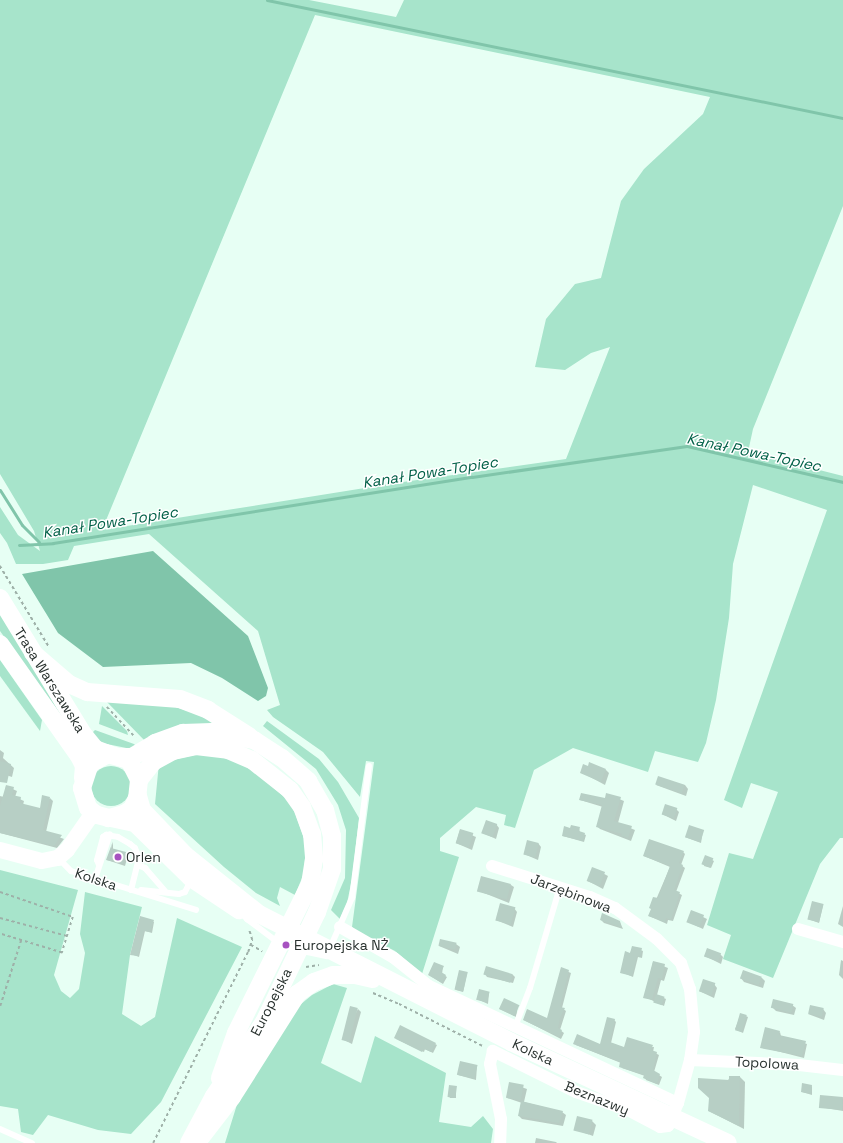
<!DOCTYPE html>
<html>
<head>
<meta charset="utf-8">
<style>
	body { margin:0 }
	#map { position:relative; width:843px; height:1143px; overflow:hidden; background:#e7fff4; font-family:"Space Grotesk",sans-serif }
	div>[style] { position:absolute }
	.green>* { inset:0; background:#a7e4cb }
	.round { border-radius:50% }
	.water>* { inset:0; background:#80c5aa }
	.shadow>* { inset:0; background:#0003 }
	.stream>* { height:3px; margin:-1.5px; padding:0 1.5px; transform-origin:1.5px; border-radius:1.5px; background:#80c5aa }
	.building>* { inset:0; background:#b7cfc5; transform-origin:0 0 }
	.path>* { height:1.5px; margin-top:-0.75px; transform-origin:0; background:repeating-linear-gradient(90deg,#9eb0a8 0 3px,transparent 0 6px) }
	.lane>* { height:6px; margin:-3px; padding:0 3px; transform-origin:3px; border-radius:3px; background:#fff }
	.street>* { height:12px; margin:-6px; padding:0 6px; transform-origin:6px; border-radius:6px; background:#fff }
	.secondary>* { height:16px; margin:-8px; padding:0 8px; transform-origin:8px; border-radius:8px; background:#fff }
	.primary>* { height:18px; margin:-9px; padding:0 9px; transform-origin:9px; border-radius:9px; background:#fff }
	.dots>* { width:11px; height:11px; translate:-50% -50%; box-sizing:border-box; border:2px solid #fff; border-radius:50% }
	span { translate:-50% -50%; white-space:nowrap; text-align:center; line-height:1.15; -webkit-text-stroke:3px #fff; paint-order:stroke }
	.street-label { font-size:14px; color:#28312e }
	.poi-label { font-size:14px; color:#28312e }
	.left { translate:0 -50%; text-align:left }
	.water-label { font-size:15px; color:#006047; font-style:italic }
</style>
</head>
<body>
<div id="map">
	<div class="green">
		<i style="clip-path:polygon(evenodd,0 0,309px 0,396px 17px,404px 0,843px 0,843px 206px,753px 429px,748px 452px,843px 476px,843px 838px,840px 838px,820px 864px,773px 978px,723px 959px,731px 935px,707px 925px,729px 853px,753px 859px,778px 792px,751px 783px,742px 808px,724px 800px,827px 510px,753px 485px,733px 564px,729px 618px,716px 700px,706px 743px,698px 762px,655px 751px,648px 772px,573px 748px,534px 770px,515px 828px,504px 825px,506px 815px,476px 807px,440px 838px,440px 851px,459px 857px,422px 974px,395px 951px,357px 932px,352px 927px,374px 762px,366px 761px,360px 797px,323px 752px,273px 717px,267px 710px,280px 705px,258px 631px,149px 534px,74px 546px,68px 560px,43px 564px,16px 564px,7px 543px,0 533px,0 507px,18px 535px,40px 551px,34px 531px,0 474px,0 0,315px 15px,710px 97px,703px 114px,644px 169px,621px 201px,601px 278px,575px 284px,546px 319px,535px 367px,565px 370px,591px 353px,610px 347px,566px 459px,396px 483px,102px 530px,315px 15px)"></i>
		<i style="clip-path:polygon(0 611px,74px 733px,0 631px)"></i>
		<i style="clip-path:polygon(0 660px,42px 720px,40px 731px,0 676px)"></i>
		<i style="clip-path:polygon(107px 702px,160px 702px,225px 723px,146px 742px)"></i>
		<i style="clip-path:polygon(102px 706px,127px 731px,128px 735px,99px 724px)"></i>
		<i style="clip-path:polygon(267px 721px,319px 759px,338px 782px,359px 818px,352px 879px,347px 903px,340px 919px,331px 910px,345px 878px,346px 830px,338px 805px,316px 769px,263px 726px)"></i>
		<i style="clip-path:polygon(95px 730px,134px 744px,138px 748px,136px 750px,102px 743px,90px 735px)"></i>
		<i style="clip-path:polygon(208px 752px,249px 766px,292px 804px,306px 844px,304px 873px,295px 895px,280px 887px,277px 898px,280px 906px,256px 893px,224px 867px,155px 804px,159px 763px)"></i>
		<i class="round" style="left:91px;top:766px;width:40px;height:40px"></i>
		<i style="clip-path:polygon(0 870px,78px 890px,54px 975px,61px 991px,70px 998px,79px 989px,85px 953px,80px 934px,85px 892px,142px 907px,130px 955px,122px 1014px,141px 1026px,155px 1017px,177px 918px,242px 947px,161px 1102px,131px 1134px,98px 1130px,48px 1115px,33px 1135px,21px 1132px,18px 1109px,0 1106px)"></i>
		<i style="clip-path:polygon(333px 984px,347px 988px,321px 1063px,361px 1083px,375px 1036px,446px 1073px,439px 1122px,471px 1127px,483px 1116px,493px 1129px,491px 1143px,225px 1143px,239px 1098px,295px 1009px,312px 995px)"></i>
	</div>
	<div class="water">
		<i style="clip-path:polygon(153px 551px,248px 636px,268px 688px,266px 696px,258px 701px,222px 678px,191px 663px,103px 667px,58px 633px,22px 574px)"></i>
	</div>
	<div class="shadow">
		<i style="clip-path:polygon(0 750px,4px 753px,3px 758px,14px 768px,12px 777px,0 773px)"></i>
		<i style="clip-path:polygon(606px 770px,609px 773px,605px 785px,581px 772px)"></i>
		<i style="clip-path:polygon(656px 785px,685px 785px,688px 789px,686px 796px)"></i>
		<i style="clip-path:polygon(6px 786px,17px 791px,15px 797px,24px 801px,23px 805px,40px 809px,50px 798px,53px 801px,46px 832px,64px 839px,57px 848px,0 833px,0 796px,4px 797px)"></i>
		<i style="clip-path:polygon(607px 794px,624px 801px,618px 823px,635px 830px,631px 841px,600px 829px,597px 826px,603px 807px,580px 800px,605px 799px)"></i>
		<i style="clip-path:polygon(676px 809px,679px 812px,676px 821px,662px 814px)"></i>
		<i style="clip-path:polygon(496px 824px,499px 828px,496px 839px,483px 833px)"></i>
		<i style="clip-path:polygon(579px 828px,580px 833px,586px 835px,584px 842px,563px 836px,571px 829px)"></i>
		<i style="clip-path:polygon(460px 830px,476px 837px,472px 850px,456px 843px)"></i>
		<i style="clip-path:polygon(703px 831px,701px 843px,685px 837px)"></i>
		<i style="clip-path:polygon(113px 842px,113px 850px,128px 855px,125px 866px,107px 860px)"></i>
		<i style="clip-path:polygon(538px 843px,541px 847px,538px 860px,524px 854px)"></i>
		<i style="clip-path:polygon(683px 852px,685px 854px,681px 865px,685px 868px,676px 892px,682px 895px,673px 921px,668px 920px,667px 924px,649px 916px,670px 867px,644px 856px)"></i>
		<i style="clip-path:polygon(706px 857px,714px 861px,711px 868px,704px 866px)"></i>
		<i style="clip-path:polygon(593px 868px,608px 876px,603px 889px,588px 881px)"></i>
		<i style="clip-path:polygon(511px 885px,514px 887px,509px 903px,479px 891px)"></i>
		<i style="clip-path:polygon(823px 905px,819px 923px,808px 919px)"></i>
		<i style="clip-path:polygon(843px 906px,843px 927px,838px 924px)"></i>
		<i style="clip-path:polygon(514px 908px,517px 912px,513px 927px,496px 920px)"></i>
		<i style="clip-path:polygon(691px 911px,707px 919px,703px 929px,688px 922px)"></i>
		<i style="clip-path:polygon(140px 918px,154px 922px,152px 933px,145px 931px,139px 957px,131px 954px)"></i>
		<i style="clip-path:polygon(601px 920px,620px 922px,623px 929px,604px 923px)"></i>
		<i style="clip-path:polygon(456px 944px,460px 947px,458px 954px,439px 946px)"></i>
		<i style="clip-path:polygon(633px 947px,643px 951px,642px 958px,638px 957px,633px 977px,621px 972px)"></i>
		<i style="clip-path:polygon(720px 954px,723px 957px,721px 964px,705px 956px)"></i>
		<i style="clip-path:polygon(841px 960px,843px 961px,843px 979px,839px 975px)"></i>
		<i style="clip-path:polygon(653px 962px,668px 968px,664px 981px,661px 980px,657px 995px,666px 999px,664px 1006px,645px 997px)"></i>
		<i style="clip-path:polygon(443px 967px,442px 974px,447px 977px,443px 984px,429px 975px)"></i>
		<i style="clip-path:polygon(487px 968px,513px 975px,515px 977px,513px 983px,487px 977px,485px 974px)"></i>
		<i style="clip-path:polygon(561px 969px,571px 973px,562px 1008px,566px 1011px,560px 1030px,564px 1033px,561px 1039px,524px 1020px,548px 1019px)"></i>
		<i style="clip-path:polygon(744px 971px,762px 978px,765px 981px,763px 988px,744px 982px,741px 978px)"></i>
		<i style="clip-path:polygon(467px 973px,463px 992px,456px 990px,455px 989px)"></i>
		<i style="clip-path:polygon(714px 984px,717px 988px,714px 998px,699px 991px)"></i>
		<i style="clip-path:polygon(489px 993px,488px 1004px,477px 999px)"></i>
		<i style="clip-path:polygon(792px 1005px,796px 1008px,794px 1015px,776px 1011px,772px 1007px)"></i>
		<i style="clip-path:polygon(518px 1006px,516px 1017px,500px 1009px)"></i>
		<i style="clip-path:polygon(358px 1009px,361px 1012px,352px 1044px,342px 1039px)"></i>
		<i style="clip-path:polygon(823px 1009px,826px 1013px,824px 1020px,808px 1014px)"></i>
		<i style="clip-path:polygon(741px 1014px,748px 1017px,743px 1033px,735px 1029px)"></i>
		<i style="clip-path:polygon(614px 1020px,616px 1022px,611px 1043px,625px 1048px,654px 1047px,653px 1052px,659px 1055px,654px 1072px,662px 1077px,659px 1085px,646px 1080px,645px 1076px,622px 1068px,621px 1063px,576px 1045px,601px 1045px)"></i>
		<i style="clip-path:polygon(780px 1032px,781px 1036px,807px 1044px,804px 1058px,761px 1047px)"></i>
		<i style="clip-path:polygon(396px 1039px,435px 1044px,437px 1045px,433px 1053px,425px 1049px,424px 1052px)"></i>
		<i style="clip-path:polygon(477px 1066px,476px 1080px,458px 1075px)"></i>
		<i style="clip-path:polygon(730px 1077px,740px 1077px,745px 1082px,744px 1129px,709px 1111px)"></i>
		<i style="clip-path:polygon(510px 1083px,527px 1089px,524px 1102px,562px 1112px,566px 1115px,563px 1126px,522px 1119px,519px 1116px,522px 1103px,507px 1098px)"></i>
		<i style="clip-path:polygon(812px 1086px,812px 1095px,802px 1092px)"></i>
		<i style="clip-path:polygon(456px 1087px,456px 1098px,450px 1098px,449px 1096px)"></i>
		<i style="clip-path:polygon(843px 1098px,843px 1111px,820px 1107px)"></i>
		<i style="clip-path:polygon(592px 1121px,596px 1125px,593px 1136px,574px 1129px)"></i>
		<i style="clip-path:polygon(536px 1138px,556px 1142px,557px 1143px,535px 1143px)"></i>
	</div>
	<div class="stream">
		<i style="left:267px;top:0;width:588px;rotate:11.58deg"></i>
		<i style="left:0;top:490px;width:41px;rotate:57.8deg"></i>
		<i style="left:22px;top:525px;width:24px;rotate:45deg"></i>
		<i style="left:19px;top:545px;width:34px;rotate:-3deg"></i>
		<i style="left:53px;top:543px;width:424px;rotate:-9deg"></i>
		<i style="left:472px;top:477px;width:217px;rotate:-8.2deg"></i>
		<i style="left:687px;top:446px;width:160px;rotate:13deg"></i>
	</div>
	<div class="building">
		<i style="clip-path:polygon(0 761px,11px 764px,7px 783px,0 782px)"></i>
		<i style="clip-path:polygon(589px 762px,606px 769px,601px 782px,580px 773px,583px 764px,588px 766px)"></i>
		<i style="left:658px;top:776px;width:28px;height:9px;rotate:18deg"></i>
		<i style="clip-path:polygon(6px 785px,14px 787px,12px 795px,21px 797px,20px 803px,40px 808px,42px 795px,50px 797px,43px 830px,62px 835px,54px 846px,0 833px,0 806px)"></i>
		<i style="clip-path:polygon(581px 793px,605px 798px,606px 793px,621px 797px,614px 821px,632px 826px,628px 838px,621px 836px,622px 834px,596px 827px,602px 805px,579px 800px)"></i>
		<i style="left:665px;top:804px;width:13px;height:11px;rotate:18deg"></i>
		<i style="left:486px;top:820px;width:12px;height:14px;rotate:20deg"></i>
		<i style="clip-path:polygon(571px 825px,580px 827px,579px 831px,585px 833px,583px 841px,562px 836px,564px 826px,570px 828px)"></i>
		<i style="left:689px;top:825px;width:16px;height:13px;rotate:18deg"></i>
		<i style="left:460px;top:829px;width:14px;height:15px;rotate:17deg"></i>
		<i style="clip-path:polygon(649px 839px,684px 851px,679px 863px,683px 865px,674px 890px,680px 892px,671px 920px,666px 918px,665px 922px,648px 916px,651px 909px,649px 908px,653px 897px,658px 898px,670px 866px,643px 856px)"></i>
		<i style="left:527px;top:840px;width:12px;height:15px;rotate:14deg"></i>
		<i style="clip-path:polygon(113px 841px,111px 848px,126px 852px,123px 864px,106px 860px)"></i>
		<i style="left:705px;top:855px;width:9px;height:10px;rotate:21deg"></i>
		<i style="left:592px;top:867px;width:14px;height:15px;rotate:21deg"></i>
		<i style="left:481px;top:876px;width:31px;height:16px;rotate:15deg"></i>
		<i style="left:812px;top:901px;width:12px;height:19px;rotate:14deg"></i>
		<i style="left:500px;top:903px;width:16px;height:18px;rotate:15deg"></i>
		<i style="left:691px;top:910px;width:14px;height:13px;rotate:21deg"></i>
		<i style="clip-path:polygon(602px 913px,620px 921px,621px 927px,600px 920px)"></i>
		<i style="clip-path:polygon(140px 916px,154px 920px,150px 932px,144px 931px,138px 956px,130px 955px)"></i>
		<i style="left:440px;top:939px;width:17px;height:7px;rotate:13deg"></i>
		<i style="clip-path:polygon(632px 946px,642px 948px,640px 957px,637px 956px,632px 976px,620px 973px,625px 951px,630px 953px)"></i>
		<i style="left:707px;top:948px;width:15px;height:9px;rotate:20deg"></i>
		<i style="clip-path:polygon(653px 961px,665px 964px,662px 979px,658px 978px,652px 1000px,643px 998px)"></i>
		<i style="clip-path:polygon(434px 962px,444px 966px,441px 972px,446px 975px,442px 983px,428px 975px)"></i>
		<i style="left:486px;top:966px;width:28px;height:9px;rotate:17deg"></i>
		<i style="clip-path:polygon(561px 967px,569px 970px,560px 1007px,565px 1008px,560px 1018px,558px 1028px,562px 1030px,559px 1037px,523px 1020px,527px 1009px,547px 1018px)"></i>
		<i style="left:459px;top:970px;width:9px;height:20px;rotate:13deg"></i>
		<i style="left:743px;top:970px;width:20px;height:9px;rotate:20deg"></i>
		<i style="left:703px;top:979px;width:13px;height:13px;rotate:18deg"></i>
		<i style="left:479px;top:989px;width:11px;height:11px;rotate:15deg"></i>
		<i style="left:656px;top:994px;width:9px;height:9px;rotate:18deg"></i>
		<i style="left:504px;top:998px;width:17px;height:12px;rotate:25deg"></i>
		<i style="left:773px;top:999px;width:21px;height:9px;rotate:14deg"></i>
		<i style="left:810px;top:1005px;width:14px;height:9px;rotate:12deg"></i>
		<i style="left:350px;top:1006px;width:8px;height:35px;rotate:14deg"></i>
		<i style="left:740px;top:1013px;width:7px;height:18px;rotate:16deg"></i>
		<i style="clip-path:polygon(607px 1017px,615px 1019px,610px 1042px,624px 1047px,627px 1037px,653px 1045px,651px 1050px,657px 1052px,653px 1070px,660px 1074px,657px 1084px,643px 1078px,644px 1075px,619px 1067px,620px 1062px,573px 1044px,577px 1034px,600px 1044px)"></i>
		<i style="clip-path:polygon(400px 1025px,436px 1043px,431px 1052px,424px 1049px,422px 1052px,394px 1038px)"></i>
		<i style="clip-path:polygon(765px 1027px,780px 1031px,779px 1035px,806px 1041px,802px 1056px,760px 1048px)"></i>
		<i style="left:460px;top:1061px;width:18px;height:14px;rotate:13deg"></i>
		<i style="clip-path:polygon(729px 1076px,740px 1076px,739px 1126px,708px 1111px,709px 1098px,698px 1088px,698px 1078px,729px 1080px)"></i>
		<i style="left:509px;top:1082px;width:15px;height:16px;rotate:11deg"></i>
		<i style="clip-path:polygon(802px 1083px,812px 1085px,811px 1094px,801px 1092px)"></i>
		<i style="left:449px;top:1085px;width:8px;height:12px;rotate:7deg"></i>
		<i style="left:820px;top:1095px;width:23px;height:13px;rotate:5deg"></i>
		<i style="clip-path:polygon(521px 1101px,563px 1111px,559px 1123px,518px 1116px)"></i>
		<i style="left:577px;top:1116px;width:16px;height:15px;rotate:14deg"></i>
	</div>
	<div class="path">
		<i style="left:0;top:566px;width:95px;rotate:58.8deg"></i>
		<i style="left:107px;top:707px;width:42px;rotate:46.9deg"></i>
		<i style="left:0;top:892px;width:77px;rotate:18.9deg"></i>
		<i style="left:73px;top:917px;width:38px;rotate:107deg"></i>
		<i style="left:62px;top:953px;width:65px;rotate:-163deg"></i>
		<i style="left:0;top:918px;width:69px;rotate:15deg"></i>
		<i style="left:251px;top:945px;width:13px;rotate:29deg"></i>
		<i style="left:306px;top:967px;width:13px;rotate:-9deg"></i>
		<i style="left:373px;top:993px;width:28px;rotate:23deg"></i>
		<i style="left:399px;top:1004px;width:94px;rotate:26.6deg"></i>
		<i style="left:0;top:1006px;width:69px;rotate:-72.3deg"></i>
		<i style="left:153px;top:1143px;width:213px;rotate:-63.6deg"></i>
		<i style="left:248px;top:952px;width:13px;rotate:-72deg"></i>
		<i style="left:252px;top:940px;width:10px;rotate:-107deg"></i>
	</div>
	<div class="lane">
		<i style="left:59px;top:859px;width:17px;rotate:45deg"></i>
		<i style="left:71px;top:871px;width:131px;rotate:17.3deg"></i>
		<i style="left:99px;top:865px;width:5px;rotate:-112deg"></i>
		<i style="left:97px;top:860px;width:24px;rotate:-75deg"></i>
		<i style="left:103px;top:837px;width:4px;rotate:-34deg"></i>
		<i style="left:106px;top:835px;width:12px;rotate:9deg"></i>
		<i style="left:118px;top:837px;width:14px;rotate:30deg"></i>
		<i style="left:130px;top:844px;width:6px;rotate:39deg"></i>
		<i style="left:135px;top:848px;width:11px;rotate:68deg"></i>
		<i style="left:139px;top:858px;width:33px;rotate:104deg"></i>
		<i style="left:138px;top:865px;width:8px;rotate:23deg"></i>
		<i style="left:145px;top:868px;width:30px;rotate:49deg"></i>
		<i style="left:95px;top:879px;width:47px;rotate:-71.6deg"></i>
		<i style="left:141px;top:890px;width:38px;rotate:6deg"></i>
		<i style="left:179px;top:894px;width:6px;rotate:-18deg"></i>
		<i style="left:185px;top:892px;width:13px;rotate:-63deg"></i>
		<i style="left:240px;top:911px;width:11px;rotate:49deg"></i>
		<i style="left:247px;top:919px;width:35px;rotate:37deg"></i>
		<i style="left:275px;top:940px;width:25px;rotate:23deg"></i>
		<i style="left:298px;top:950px;width:30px;rotate:12deg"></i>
		<i style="left:330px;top:948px;width:55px;rotate:-66.3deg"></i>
		<i style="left:352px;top:898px;width:133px;rotate:-82.7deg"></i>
		<i style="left:515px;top:1027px;width:42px;rotate:-69deg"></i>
		<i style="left:530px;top:988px;width:105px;rotate:-73.5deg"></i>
		<i style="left:0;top:1129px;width:35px;rotate:24deg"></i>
	</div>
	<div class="street">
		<i style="left:492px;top:866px;width:103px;rotate:17.6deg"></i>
		<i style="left:590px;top:897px;width:27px;rotate:24deg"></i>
		<i style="left:615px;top:908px;width:52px;rotate:36.4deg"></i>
		<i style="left:657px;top:939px;width:34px;rotate:45deg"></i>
		<i style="left:681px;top:963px;width:28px;rotate:71deg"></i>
		<i style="left:690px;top:989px;width:43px;rotate:84.7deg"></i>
		<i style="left:694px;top:1032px;width:28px;rotate:98deg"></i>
		<i style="left:690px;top:1060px;width:45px;rotate:105.6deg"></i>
		<i style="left:678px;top:1103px;width:25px;rotate:113deg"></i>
		<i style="left:668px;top:1126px;width:8px;rotate:173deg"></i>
		<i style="left:660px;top:1127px;width:36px;rotate:-152deg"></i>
		<i style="left:628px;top:1110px;width:55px;rotate:-160.9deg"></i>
		<i style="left:576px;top:1092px;width:93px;rotate:-153.7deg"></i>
		<i style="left:493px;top:1051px;width:13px;rotate:103deg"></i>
		<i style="left:490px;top:1064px;width:56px;rotate:78.7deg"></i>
		<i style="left:501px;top:1119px;width:24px;rotate:92deg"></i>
		<i style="left:340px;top:927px;width:62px;rotate:29.9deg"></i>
		<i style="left:394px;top:958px;width:45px;rotate:38.7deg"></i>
		<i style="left:429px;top:986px;width:275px;rotate:25.2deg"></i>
		<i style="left:798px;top:929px;width:47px;rotate:16.1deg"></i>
		<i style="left:690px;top:1060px;width:109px;rotate:2.6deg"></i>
		<i style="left:799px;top:1065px;width:44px;rotate:6.5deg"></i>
	</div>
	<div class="secondary">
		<i style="left:0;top:850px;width:43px;rotate:14.7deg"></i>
		<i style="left:42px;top:861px;width:16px;rotate:-11deg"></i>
		<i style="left:58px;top:858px;width:12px;rotate:-42deg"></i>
		<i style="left:67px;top:850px;width:45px;rotate:-54.9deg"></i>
	</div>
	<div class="primary">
		<i style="left:0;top:598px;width:159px;rotate:58.6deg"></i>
		<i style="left:83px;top:734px;width:19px;rotate:51deg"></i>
		<i style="left:95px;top:749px;width:14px;rotate:21deg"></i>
		<i style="left:0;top:644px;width:137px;rotate:54.8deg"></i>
		<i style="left:79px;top:756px;width:11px;rotate:63deg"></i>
		<i style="left:84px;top:766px;width:12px;rotate:95deg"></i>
		<i style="left:33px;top:653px;width:48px;rotate:40.7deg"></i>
		<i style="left:69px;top:684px;width:20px;rotate:24deg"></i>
		<i style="left:87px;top:692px;width:93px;rotate:4.3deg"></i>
		<i style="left:180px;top:699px;width:30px;rotate:21deg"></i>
		<i style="left:208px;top:710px;width:49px;rotate:32.4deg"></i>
		<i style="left:108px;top:754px;width:22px;rotate:16deg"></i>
		<i style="left:129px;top:760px;width:22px;rotate:63deg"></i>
		<i style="left:139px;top:780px;width:18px;rotate:96deg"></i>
		<i style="left:137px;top:798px;width:12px;rotate:114deg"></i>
		<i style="left:132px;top:809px;width:9px;rotate:148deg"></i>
		<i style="left:124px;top:814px;width:16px;rotate:165deg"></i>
		<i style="left:109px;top:818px;width:12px;rotate:-166deg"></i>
		<i style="left:97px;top:815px;width:11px;rotate:-142deg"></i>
		<i style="left:88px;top:808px;width:21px;rotate:-107deg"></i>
		<i style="left:82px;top:788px;width:25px;rotate:-72deg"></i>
		<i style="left:90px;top:764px;width:21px;rotate:-29deg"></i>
		<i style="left:122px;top:757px;width:10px"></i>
		<i style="left:132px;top:757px;width:27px;rotate:-31deg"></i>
		<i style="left:155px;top:743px;width:30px;rotate:-20deg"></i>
		<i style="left:183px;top:733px;width:29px;rotate:-2deg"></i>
		<i style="left:212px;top:732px;width:43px;rotate:10.8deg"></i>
		<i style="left:254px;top:740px;width:33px;rotate:33deg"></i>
		<i style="left:282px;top:758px;width:35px;rotate:41deg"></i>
		<i style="left:308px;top:781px;width:34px;rotate:60deg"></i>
		<i style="left:325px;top:810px;width:27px;rotate:75deg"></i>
		<i style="left:332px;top:836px;width:33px;rotate:90deg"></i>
		<i style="left:332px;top:869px;width:46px;rotate:109.2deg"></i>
		<i style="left:317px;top:912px;width:122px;rotate:115.7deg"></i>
		<i style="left:264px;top:1022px;width:89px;rotate:124deg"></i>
		<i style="left:214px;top:1096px;width:53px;rotate:118deg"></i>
		<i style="left:139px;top:780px;width:23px;rotate:-52deg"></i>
		<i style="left:153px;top:762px;width:23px;rotate:-29deg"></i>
		<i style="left:173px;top:751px;width:24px;rotate:-12deg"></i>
		<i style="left:196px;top:746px;width:32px;rotate:7deg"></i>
		<i style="left:228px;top:750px;width:26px;rotate:23deg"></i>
		<i style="left:252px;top:760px;width:48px;rotate:38.3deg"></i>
		<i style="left:290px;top:790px;width:21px;rotate:55deg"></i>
		<i style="left:302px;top:807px;width:29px;rotate:70deg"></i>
		<i style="left:312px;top:834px;width:25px;rotate:85deg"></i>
		<i style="left:314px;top:859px;width:25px;rotate:99deg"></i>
		<i style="left:310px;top:884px;width:166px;rotate:116.4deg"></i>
		<i style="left:236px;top:1033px;width:48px;rotate:109.6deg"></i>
		<i style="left:138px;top:796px;width:15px;rotate:74deg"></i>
		<i style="left:142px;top:810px;width:62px;rotate:46.3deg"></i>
		<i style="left:185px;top:855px;width:95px;rotate:38.6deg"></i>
		<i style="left:259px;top:914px;width:283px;rotate:26.9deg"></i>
		<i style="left:511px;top:1042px;width:239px;rotate:25deg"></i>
		<i style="left:111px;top:818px;width:25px;rotate:12deg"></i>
		<i style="left:135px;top:823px;width:78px;rotate:44.5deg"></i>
		<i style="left:191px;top:878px;width:58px;rotate:33.7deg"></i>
		<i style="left:202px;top:1136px;width:49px;rotate:-52.4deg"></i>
		<i style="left:232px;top:1097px;width:122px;rotate:-57.7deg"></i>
		<i style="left:297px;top:994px;width:21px;rotate:-35deg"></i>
		<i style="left:314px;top:982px;width:20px;rotate:-20deg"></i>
		<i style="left:333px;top:975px;width:22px"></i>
		<i style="left:355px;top:975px;width:18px;rotate:13deg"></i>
	</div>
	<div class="dots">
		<i style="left:118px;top:857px;background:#a752c0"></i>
		<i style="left:286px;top:945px;background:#a752c0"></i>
	</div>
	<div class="street-label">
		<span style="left:50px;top:680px;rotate:58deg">Trasa Warszawska</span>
		<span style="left:96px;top:879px;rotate:18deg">Kolska</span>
		<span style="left:571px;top:893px;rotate:21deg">Jarzębinowa</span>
		<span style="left:271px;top:1002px;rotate:-63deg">Europejska</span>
		<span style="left:533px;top:1052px;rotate:25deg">Kolska</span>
		<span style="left:767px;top:1063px;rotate:3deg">Topolowa</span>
		<span style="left:597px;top:1098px;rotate:22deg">Beznazwy</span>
	</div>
	<div class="poi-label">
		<span class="left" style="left:126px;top:857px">Orlen</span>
		<span class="left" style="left:294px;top:945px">Europejska NŻ</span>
	</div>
	<div class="water-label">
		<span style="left:754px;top:452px;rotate:12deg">Kanał Powa-Topiec</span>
		<span style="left:430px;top:472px;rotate:-9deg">Kanał Powa-Topiec</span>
		<span style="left:110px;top:522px;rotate:-9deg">Kanał Powa-Topiec</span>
	</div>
</div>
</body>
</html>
